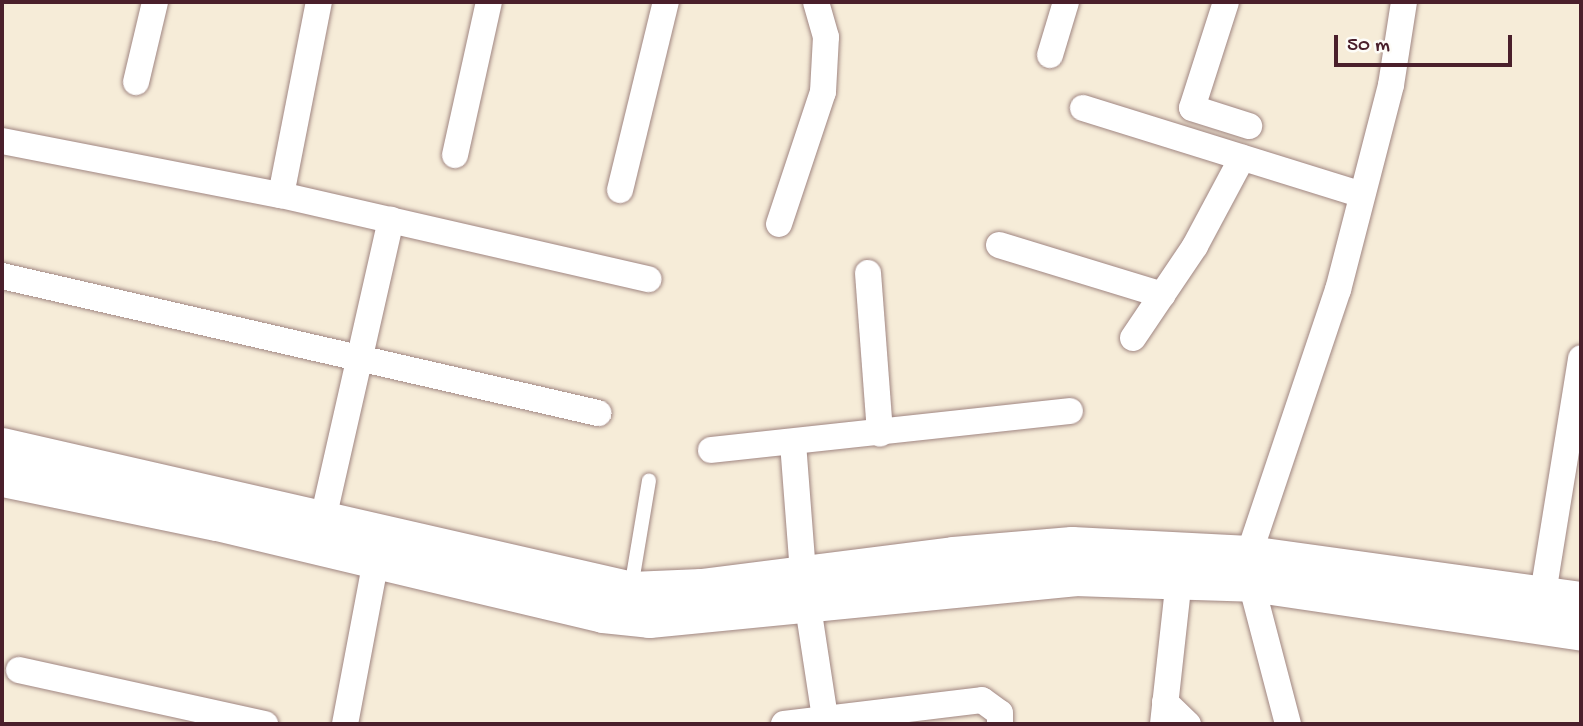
<!DOCTYPE html>
<html>
<head>
<meta charset="utf-8">
<style>
	body { margin:0 }
	#map { position:relative; width:1583px; height:726px; overflow:hidden; background:#f6ecd8; font-family:"Gochi Hand",sans-serif }
	div>[style] { position:absolute }
	.roads { filter:drop-shadow(0 0 2px #a08682) drop-shadow(0 0 2px #a08682) }
	.lane>* { height:14px; margin:-7px; padding:0 7px; transform-origin:7px; border-radius:7px; background:#fff }
	.street>* { height:26px; margin:-13px; padding:0 13px; transform-origin:13px; border-radius:13px; background:#fff }
	.secondary>* { height:37px; margin:-18.5px; padding:0 18.5px; transform-origin:18.5px; border-radius:18.5px; background:#fff }
	span { translate:-50% -50%; white-space:nowrap; text-align:center; line-height:1.15; -webkit-text-stroke:7px #fdfcf7; paint-order:stroke }
	.frame { position:absolute; inset:0; border:4px solid #4a1f2b; pointer-events:none }
	.scale { position:absolute; left:1334px; top:35px; width:178px; height:32px; box-sizing:border-box; border:4px solid #4a1f2b; border-top:0; padding-left:9px; font-size:21px; line-height:24px; white-space:nowrap; color:#4a1f2b; -webkit-text-stroke:5px #fdfcf7; paint-order:stroke }
</style>
</head>
<body>
<div id="map">
	<div class="roads">
		<div class="lane">
			<i style="left:631px;top:588px;width:109px;rotate:-80.5deg"></i>
		</div>
		<div class="street">
			<i style="left:1226px;top:2px;width:111px;rotate:107.8deg"></i>
			<i style="left:1192px;top:108px;width:60px;rotate:17.5deg"></i>
			<i style="left:1050px;top:55px;width:55px;rotate:-73.2deg"></i>
			<i style="left:136px;top:82px;width:82px;rotate:-76.6deg"></i>
			<i style="left:1083px;top:108px;width:292px;rotate:17.3deg"></i>
			<i style="left:2px;top:141px;width:284px;rotate:11deg"></i>
			<i style="left:281px;top:195px;width:197px;rotate:-78.9deg"></i>
			<i style="left:455px;top:155px;width:157px;rotate:-77.5deg"></i>
			<i style="left:620px;top:190px;width:194px;rotate:-76.3deg"></i>
			<i style="left:281px;top:195px;width:377px;rotate:12.9deg"></i>
			<i style="left:779px;top:224px;width:139px;rotate:-71.6deg"></i>
			<i style="left:823px;top:92px;width:55px;rotate:-86.9deg"></i>
			<i style="left:826px;top:37px;width:36px;rotate:-106deg"></i>
			<i style="left:999px;top:245px;width:171px;rotate:17deg"></i>
			<i style="left:868px;top:273px;width:161px;rotate:85.7deg"></i>
			<i style="left:2px;top:276px;width:612px;rotate:12.95deg"></i>
			<i style="left:1133px;top:338px;width:111px;rotate:-56deg"></i>
			<i style="left:1195px;top:246px;width:100px;rotate:-61.9deg"></i>
			<i style="left:793px;top:443px;width:131px;rotate:85.6deg"></i>
			<i style="left:803px;top:574px;width:152px;rotate:81.3deg"></i>
			<i style="left:711px;top:450px;width:361px;rotate:-6.2deg"></i>
			<i style="left:323px;top:519px;width:307px;rotate:-77.2deg"></i>
			<i style="left:1540px;top:612px;width:257px;rotate:-80.8deg"></i>
			<i style="left:19px;top:670px;width:252px;rotate:12.4deg"></i>
			<i style="left:1165px;top:702px;width:32px;rotate:44deg"></i>
			<i style="left:345px;top:724px;width:183px;rotate:-79.3deg"></i>
			<i style="left:784px;top:724px;width:199px;rotate:-6.9deg"></i>
			<i style="left:982px;top:700px;width:22px;rotate:36deg"></i>
			<i style="left:1000px;top:713px;width:11px;rotate:90deg"></i>
			<i style="left:1163px;top:724px;width:145px;rotate:-83.7deg"></i>
			<i style="left:1288px;top:724px;width:146px;rotate:-104.7deg"></i>
			<i style="left:1251px;top:583px;width:29px;rotate:-94deg"></i>
			<i style="left:1249px;top:554px;width:279px;rotate:-71.4deg"></i>
			<i style="left:1338px;top:290px;width:212px;rotate:-75.5deg"></i>
			<i style="left:1391px;top:85px;width:84px;rotate:-81.1deg"></i>
		</div>
		<div class="secondary">
			<i style="left:2px;top:446px;width:645px;rotate:12.89deg"></i>
			<i style="left:631px;top:590px;width:70px;rotate:-2.5deg"></i>
			<i style="left:701px;top:587px;width:254px;rotate:-7.2deg"></i>
			<i style="left:953px;top:555px;width:119px;rotate:-4.8deg"></i>
			<i style="left:1072px;top:545px;width:177px;rotate:2.9deg"></i>
			<i style="left:1249px;top:554px;width:335px;rotate:7.9deg"></i>
			<i style="left:2px;top:478px;width:219px;rotate:11.6deg"></i>
			<i style="left:217px;top:522px;width:397px;rotate:13.4deg"></i>
			<i style="left:603px;top:614px;width:46px;rotate:6.2deg"></i>
			<i style="left:649px;top:619px;width:427px;rotate:-5.6deg"></i>
			<i style="left:1074px;top:577px;width:177px;rotate:1.9deg"></i>
			<i style="left:1251px;top:583px;width:334px;rotate:8.4deg"></i>
		</div>
	</div>
	<div class="frame"></div>
	<div class="scale">50 m</div>
</div>
</body>
</html>
